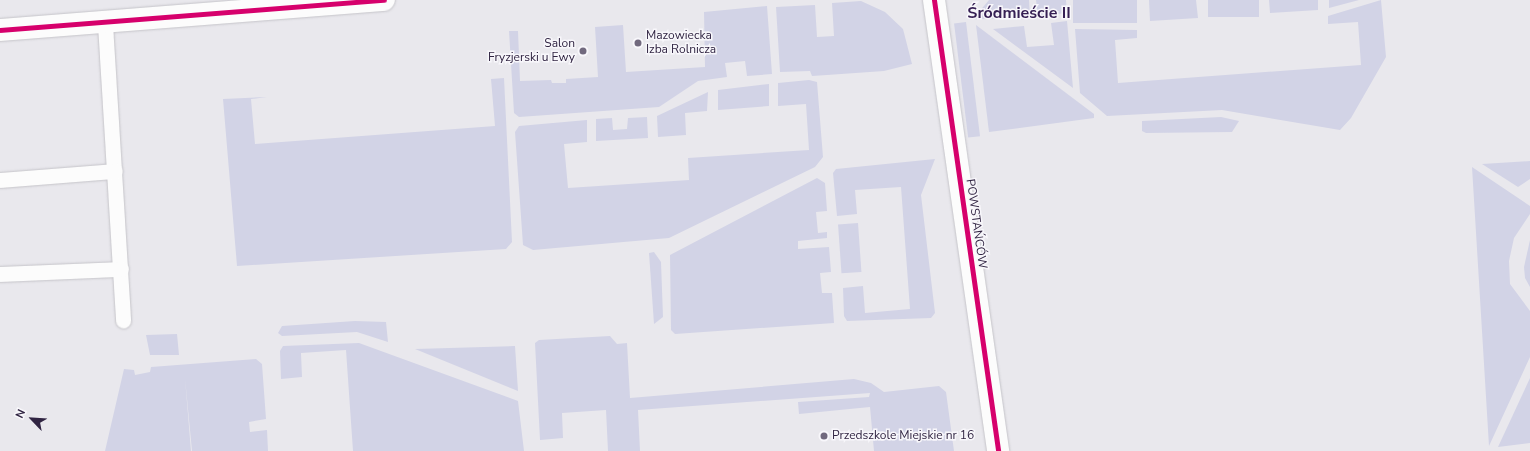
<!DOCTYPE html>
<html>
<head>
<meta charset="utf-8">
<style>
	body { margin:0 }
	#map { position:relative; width:1530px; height:451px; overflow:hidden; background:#e9e8ed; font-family:"Nunito Sans",sans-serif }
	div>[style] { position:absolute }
	.green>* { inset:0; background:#d2d3e6; transform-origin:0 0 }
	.roads { filter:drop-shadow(0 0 1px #c5c4c9) drop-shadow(0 0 1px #c5c4c9) }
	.lane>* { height:15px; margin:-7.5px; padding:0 7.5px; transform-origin:7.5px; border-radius:7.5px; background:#fcfcfc }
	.street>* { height:22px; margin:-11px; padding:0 11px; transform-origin:11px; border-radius:11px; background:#fcfcfc }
	.secondary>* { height:22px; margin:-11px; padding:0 11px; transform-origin:11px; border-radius:11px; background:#fcfcfc }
	.cycleway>* { height:5px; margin:-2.5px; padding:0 2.5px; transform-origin:2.5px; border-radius:2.5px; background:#d6006c }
	.dots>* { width:11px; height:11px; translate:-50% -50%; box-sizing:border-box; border:2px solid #f8f7fb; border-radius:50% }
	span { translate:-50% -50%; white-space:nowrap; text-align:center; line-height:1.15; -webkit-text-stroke:3px #f8f7fb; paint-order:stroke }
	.poi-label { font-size:12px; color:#302442 }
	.left { translate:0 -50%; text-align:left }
	.right { translate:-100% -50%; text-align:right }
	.street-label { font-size:12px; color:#302442 }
	.district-label { font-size:16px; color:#362054; font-weight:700 }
	.north { position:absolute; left:12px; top:399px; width:40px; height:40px; -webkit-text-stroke:3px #f8f7fb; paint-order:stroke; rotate:295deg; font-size:11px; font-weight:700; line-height:16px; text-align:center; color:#302442 }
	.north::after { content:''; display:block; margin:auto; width:14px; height:18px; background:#302442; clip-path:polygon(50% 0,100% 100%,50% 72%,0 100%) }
</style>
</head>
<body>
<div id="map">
	<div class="green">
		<i style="clip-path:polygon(989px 0,1029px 0,1030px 18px,973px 19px)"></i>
		<i style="clip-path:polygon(1036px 0,1066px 0,1067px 13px,1038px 16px)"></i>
		<i style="left:1073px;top:0;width:64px;height:23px"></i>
		<i style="clip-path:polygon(1149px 0,1196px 0,1198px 18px,1150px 21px)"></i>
		<i style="left:1208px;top:0;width:51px;height:17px"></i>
		<i style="clip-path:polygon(1269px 0,1318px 0,1318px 10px,1270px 13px)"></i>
		<i style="clip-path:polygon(1329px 0,1359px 0,1329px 8px)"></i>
		<i style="clip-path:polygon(1381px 0,1386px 57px,1351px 118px,1340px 130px,1222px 110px,1107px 116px,1080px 93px,1075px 29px,1137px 30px,1137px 38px,1115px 40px,1118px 83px,1361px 65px,1358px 22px,1328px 24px,1328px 16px)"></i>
		<i style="clip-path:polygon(861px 1px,885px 12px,903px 29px,912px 64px,884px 71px,827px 75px,812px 76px,810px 71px,780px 72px,776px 7px,815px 5px,817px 37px,834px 36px,832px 3px)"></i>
		<i style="clip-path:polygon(767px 6px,772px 74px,747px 76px,745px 61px,725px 63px,727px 77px,698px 81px,659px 107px,519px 117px,514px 113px,509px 31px,518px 31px,520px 81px,551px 80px,552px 83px,566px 83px,566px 79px,598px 77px,595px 27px,623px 25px,626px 72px,705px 67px,704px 12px)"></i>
		<i style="clip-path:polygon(1067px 21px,1073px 88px,993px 29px,1024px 26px,1027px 47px,1054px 45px,1051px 23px)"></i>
		<i style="left:966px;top:22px;width:115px;height:12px;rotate:83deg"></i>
		<i style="clip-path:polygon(976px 25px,1094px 114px,1094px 118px,989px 132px)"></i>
		<i style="clip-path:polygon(504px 78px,512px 242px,506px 249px,237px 266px,223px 99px,267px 97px,251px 99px,255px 144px,495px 126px,491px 79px)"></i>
		<i style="clip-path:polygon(809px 80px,817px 82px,823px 157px,815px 167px,669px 238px,533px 250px,523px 245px,515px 132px,519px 126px,587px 120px,587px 142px,564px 144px,568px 188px,689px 180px,688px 158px,809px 150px,806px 104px,778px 106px,778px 83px)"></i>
		<i style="clip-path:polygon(769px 84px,769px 106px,718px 110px,718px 90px)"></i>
		<i style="clip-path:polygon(708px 92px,707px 111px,685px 113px,686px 135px,658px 137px,657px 116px)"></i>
		<i style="clip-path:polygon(647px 117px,648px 138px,596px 141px,596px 119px,612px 118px,613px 130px,627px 129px,628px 118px)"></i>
		<i style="clip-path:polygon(1221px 117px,1239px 121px,1232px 132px,1146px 133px,1142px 131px,1142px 121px)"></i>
		<i style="clip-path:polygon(935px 159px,921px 195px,935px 313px,931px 318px,847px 321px,844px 316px,843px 288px,863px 286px,865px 313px,910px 309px,901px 187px,855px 190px,857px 214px,837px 216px,833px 173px,836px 169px)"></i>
		<i style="clip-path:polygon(1530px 161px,1530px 179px,1518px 187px,1482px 164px)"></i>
		<i style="clip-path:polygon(1472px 167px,1530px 206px,1530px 214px,1514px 238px,1509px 261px,1510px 284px,1530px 311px,1530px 357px,1489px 446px)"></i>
		<i style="clip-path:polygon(817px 178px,825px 183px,827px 211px,816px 212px,818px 233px,827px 232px,827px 238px,798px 241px,798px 249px,829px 247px,831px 272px,820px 273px,822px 293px,832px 293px,834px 323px,675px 334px,671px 330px,670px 255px)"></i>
		<i style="left:858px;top:223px;width:49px;height:20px;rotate:86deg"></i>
		<i style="clip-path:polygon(1530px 240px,1530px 287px,1525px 278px,1524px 267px)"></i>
		<i style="clip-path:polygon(654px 252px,661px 262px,663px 317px,654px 324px,649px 253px)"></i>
		<i style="clip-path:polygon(355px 321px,386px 322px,388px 342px,357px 332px,282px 336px,278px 333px,282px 326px)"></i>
		<i style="clip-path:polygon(177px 334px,179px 355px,150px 355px,146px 335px)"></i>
		<i style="clip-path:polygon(610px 336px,617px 344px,627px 343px,630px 398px,854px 379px,871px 383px,884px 392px,939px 386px,946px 392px,954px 451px,874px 451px,870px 407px,799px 414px,798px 402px,869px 397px,870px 393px,638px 410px,640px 451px,608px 451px,606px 410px,562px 413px,563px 438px,540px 440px,535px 343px,539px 340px)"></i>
		<i style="clip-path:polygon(359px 343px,518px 401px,524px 451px,353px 451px,346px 350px,301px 353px,302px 377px,281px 379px,280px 351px,283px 346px)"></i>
		<i style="clip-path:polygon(515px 346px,518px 391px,415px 349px)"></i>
		<i style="clip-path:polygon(256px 359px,262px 364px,266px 419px,249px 422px,250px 432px,267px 430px,268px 451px,192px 451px,185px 378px,191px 451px,105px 451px,124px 369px,134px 370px,135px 375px,150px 372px,151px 367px)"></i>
		<i style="clip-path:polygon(1530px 378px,1530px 443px,1498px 447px)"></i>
	</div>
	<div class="roads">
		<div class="lane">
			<i style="left:105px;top:24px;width:297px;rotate:86.5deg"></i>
			<i style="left:0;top:180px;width:115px;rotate:-4.5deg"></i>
			<i style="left:0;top:274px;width:121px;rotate:-2.4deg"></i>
		</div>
		<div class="street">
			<i style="left:934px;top:0;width:456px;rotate:81.9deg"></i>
		</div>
		<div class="secondary">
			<i style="left:0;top:30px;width:385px;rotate:-4.5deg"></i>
		</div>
	</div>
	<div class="cycleway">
		<i style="left:934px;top:0;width:456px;rotate:81.9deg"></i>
		<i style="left:0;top:30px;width:385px;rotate:-4.5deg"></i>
	</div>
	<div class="dots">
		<i style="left:638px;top:43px;background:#71697e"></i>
		<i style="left:583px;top:51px;background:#71697e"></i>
		<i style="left:824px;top:436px;background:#71697e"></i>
	</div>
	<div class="poi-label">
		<span class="left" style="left:646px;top:43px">Mazowiecka<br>Izba Rolnicza</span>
		<span class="right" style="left:575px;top:51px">Salon<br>Fryzjerski u Ewy</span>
		<span class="left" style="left:832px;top:436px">Przedszkole Miejskie nr 16</span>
	</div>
	<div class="street-label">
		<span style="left:976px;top:224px;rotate:82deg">POWSTAŃCÓW</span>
	</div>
	<div class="district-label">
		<span style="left:1019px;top:13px">Śródmieście II</span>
	</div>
	<div class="north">N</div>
</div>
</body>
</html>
